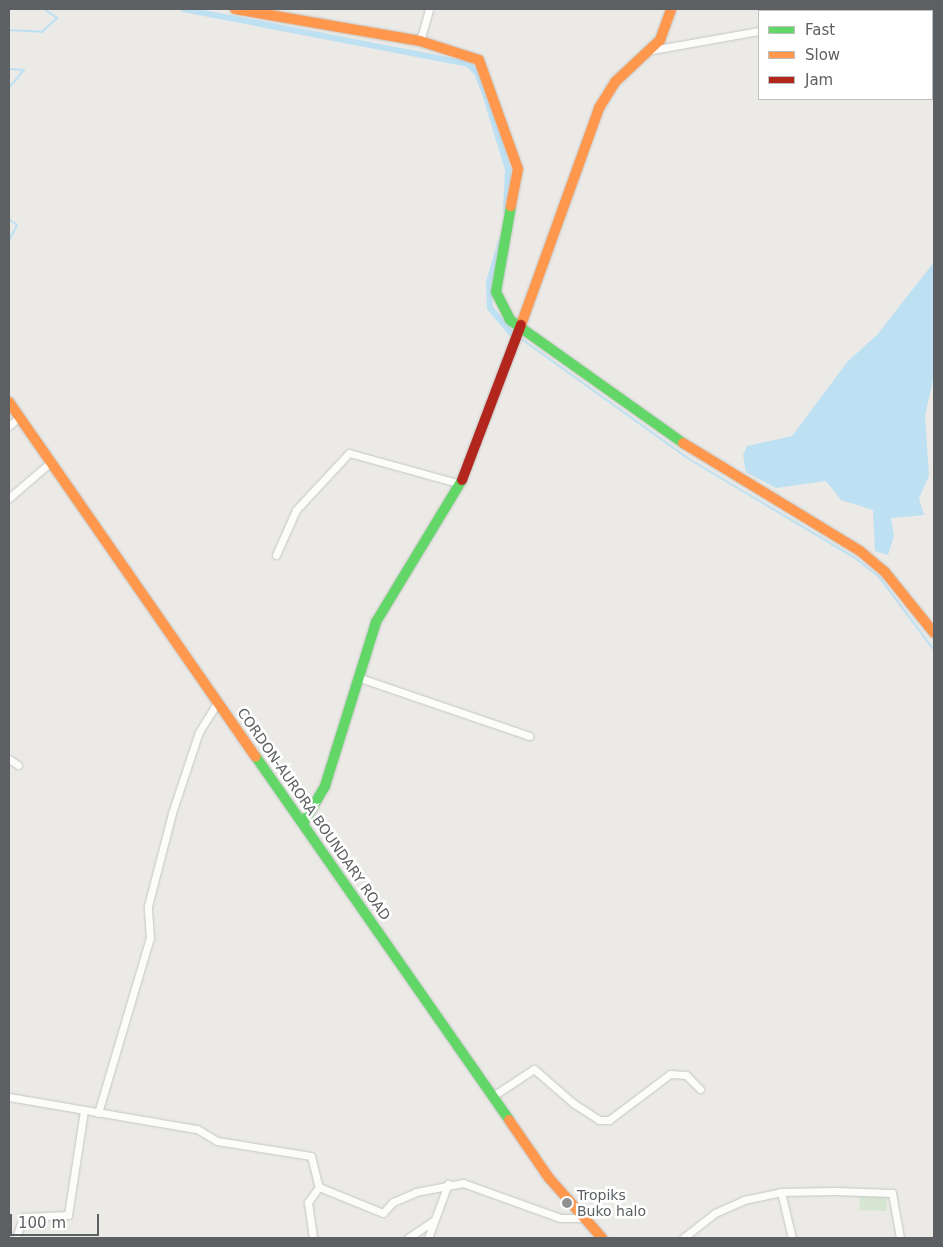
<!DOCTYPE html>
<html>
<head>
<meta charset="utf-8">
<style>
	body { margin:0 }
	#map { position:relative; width:943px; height:1247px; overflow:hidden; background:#ebeae6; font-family:"DejaVu Sans",sans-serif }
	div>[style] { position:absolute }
	.green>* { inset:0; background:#d6e6d2; transform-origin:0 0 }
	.water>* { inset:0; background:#bde0f3 }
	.stream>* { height:2px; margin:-1px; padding:0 1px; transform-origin:1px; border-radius:1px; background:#bde0f3 }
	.canal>* { height:6px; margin:-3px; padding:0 3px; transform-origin:3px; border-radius:3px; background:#bde0f3 }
	.roads { filter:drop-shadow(0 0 1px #c5c6c6) drop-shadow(0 0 1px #c5c6c6) }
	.street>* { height:7px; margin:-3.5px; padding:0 3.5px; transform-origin:3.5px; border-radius:3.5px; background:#fcfcfb }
	.fast>* { height:10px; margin:-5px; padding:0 5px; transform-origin:5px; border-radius:5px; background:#63d668 }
	.slow>* { height:10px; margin:-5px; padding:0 5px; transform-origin:5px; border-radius:5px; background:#ff974d }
	.jam>* { height:10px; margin:-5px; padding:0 5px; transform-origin:5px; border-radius:5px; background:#b3261e }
	.dots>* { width:14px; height:14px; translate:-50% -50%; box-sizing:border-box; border:2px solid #fff; border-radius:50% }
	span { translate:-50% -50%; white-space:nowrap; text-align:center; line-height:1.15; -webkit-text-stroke:5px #fff; paint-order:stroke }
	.street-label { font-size:14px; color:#5c6063 }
	.poi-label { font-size:14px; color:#5c6063 }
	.left { translate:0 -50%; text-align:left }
	.frame { position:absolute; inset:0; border:10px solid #5c6063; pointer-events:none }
	.legend { position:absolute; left:758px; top:10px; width:175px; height:90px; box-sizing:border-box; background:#fff; border:1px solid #bebfc1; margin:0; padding:6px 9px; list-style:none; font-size:15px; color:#5c6063 }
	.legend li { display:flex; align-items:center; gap:10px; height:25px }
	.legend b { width:25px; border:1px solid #bebfc1 }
	.scale { position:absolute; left:10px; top:1214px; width:89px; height:22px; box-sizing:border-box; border:2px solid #5c6063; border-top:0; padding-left:6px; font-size:15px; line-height:18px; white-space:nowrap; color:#5c6063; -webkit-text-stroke:4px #fff; paint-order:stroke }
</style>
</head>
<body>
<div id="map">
	<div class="green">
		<i style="left:860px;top:1196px;width:27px;height:14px;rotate:2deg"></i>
	</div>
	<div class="water">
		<i style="clip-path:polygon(934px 262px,934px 375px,925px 416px,929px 476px,919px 498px,924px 515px,891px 518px,894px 536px,888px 555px,875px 551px,873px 510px,841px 500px,826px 481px,776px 488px,746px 472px,743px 455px,747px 446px,792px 436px,848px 361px,877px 335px)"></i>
	</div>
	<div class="stream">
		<i style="left:9px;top:30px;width:33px;rotate:3deg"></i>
		<i style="left:42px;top:32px;width:21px;rotate:-43deg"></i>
		<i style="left:57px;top:18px;width:16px;rotate:-145deg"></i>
		<i style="left:9px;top:69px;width:15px;rotate:4deg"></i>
		<i style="left:24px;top:70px;width:23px;rotate:130deg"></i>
		<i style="left:9px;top:219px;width:10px;rotate:37deg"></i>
		<i style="left:17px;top:225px;width:18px;rotate:117deg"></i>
		<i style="left:520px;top:338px;width:208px;rotate:35.6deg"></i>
		<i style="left:689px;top:459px;width:193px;rotate:30.8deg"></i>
		<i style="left:855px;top:558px;width:31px;rotate:38deg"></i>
		<i style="left:879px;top:577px;width:91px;rotate:53deg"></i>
	</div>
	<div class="canal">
		<i style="left:183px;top:9px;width:290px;rotate:10.9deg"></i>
		<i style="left:468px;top:64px;width:13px;rotate:45deg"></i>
		<i style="left:477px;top:73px;width:26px;rotate:69deg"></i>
		<i style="left:486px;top:97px;width:76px;rotate:73.2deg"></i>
		<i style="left:508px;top:170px;width:39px;rotate:93deg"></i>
		<i style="left:502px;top:238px;width:46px;rotate:106.5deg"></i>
		<i style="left:489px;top:282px;width:26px;rotate:88deg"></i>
		<i style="left:490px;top:308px;width:33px;rotate:50deg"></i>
	</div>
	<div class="roads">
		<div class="street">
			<i style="left:420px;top:41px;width:33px;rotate:-74deg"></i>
			<i style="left:652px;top:50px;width:109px;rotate:-10.1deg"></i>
			<i style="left:932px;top:66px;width:6px;rotate:72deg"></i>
			<i style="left:9px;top:426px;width:13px;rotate:-42deg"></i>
			<i style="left:9px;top:498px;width:55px;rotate:-40.6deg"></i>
			<i style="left:276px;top:555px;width:49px;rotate:-66deg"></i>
			<i style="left:296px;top:510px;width:78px;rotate:-47.1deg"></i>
			<i style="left:349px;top:453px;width:116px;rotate:15.5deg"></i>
			<i style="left:360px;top:678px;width:179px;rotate:18.9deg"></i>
			<i style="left:9px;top:759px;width:11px;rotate:34deg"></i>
			<i style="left:493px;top:1096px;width:49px;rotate:-33.4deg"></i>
			<i style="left:534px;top:1069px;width:52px;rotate:41.1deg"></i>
			<i style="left:573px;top:1103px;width:31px;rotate:33deg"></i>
			<i style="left:599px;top:1120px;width:10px"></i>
			<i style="left:609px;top:1120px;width:76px;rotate:-37deg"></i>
			<i style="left:670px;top:1074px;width:16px;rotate:4deg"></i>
			<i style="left:686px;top:1075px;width:20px;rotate:45deg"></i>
			<i style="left:9px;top:1097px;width:191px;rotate:9.7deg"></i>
			<i style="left:197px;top:1129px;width:23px;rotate:31deg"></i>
			<i style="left:217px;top:1141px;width:95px;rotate:9.1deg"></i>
			<i style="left:311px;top:1156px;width:32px;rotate:76deg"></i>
			<i style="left:319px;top:1187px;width:19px;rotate:126deg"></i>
			<i style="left:308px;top:1202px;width:36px;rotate:82deg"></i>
			<i style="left:98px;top:1113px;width:183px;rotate:-73.5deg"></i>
			<i style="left:150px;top:938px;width:32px;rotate:-94deg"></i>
			<i style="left:148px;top:906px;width:96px;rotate:-75.5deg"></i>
			<i style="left:172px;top:813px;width:85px;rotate:-71.6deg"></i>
			<i style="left:199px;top:732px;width:36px;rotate:-58deg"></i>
			<i style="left:319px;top:1187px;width:69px;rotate:22.1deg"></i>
			<i style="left:383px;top:1213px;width:15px;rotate:-48deg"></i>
			<i style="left:393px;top:1202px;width:25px;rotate:-23deg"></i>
			<i style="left:416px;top:1192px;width:48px;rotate:-10.8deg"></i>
			<i style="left:463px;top:1183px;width:103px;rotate:19.8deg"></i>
			<i style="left:560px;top:1218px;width:23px"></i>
			<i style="left:781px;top:1192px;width:47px;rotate:76.6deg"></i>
			<i style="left:16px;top:1238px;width:22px;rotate:-72deg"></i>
			<i style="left:23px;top:1217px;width:45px;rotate:-2.5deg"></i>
			<i style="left:68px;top:1215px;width:106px;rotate:-81.3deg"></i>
			<i style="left:408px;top:1238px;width:30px;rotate:-34deg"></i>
			<i style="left:428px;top:1238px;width:58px;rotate:-69.7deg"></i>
			<i style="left:683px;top:1238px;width:41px;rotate:-38deg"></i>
			<i style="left:715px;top:1213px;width:32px;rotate:-24deg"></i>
			<i style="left:744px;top:1200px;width:38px;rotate:-12deg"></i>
			<i style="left:781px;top:1192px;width:54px;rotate:-1.1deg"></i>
			<i style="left:835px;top:1191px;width:57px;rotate:2deg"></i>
			<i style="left:892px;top:1193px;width:46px;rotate:79.9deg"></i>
		</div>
		<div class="fast">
			<i style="left:511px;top:206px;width:87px;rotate:99.9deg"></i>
			<i style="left:496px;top:292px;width:31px;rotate:63deg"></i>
			<i style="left:510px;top:320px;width:212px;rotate:35.4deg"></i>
			<i style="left:256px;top:757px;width:442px;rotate:55.1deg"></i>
			<i style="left:304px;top:822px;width:42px;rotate:-59.7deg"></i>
			<i style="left:325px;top:786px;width:172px;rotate:-72.7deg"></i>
			<i style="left:376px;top:622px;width:166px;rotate:-58.8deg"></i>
		</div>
		<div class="slow">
			<i style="left:235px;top:9px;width:188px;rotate:9.8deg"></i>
			<i style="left:420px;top:41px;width:62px;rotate:17.9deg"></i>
			<i style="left:479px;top:60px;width:116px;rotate:70.3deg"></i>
			<i style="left:518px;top:169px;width:38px;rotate:101deg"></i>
			<i style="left:521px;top:325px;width:231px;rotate:-70.2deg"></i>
			<i style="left:599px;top:108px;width:31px;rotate:-58deg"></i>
			<i style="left:615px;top:82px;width:62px;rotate:-43deg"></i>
			<i style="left:660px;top:40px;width:33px;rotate:-70deg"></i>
			<i style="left:9px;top:402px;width:432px;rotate:55.2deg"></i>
			<i style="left:683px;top:443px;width:207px;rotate:31.4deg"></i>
			<i style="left:860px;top:551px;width:33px;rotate:40deg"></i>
			<i style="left:885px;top:572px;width:78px;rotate:51.2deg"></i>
			<i style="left:509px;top:1120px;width:70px;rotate:55.4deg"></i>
			<i style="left:549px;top:1178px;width:80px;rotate:48.5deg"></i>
		</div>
		<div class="jam">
			<i style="left:462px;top:480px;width:166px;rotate:-69.2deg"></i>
		</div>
	</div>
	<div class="dots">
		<i style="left:567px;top:1203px;background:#8e9091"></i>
	</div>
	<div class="street-label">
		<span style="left:314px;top:814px;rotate:55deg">CORDON-AURORA BOUNDARY ROAD</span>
	</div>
	<div class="poi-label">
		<span class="left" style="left:577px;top:1203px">Tropiks<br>Buko halo</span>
	</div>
	<div class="frame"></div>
	<ul class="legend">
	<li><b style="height:6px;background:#63d668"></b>Fast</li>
	<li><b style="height:6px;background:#ff974d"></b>Slow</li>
	<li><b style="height:6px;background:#b3261e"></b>Jam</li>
	</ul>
	<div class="scale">100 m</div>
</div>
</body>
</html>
